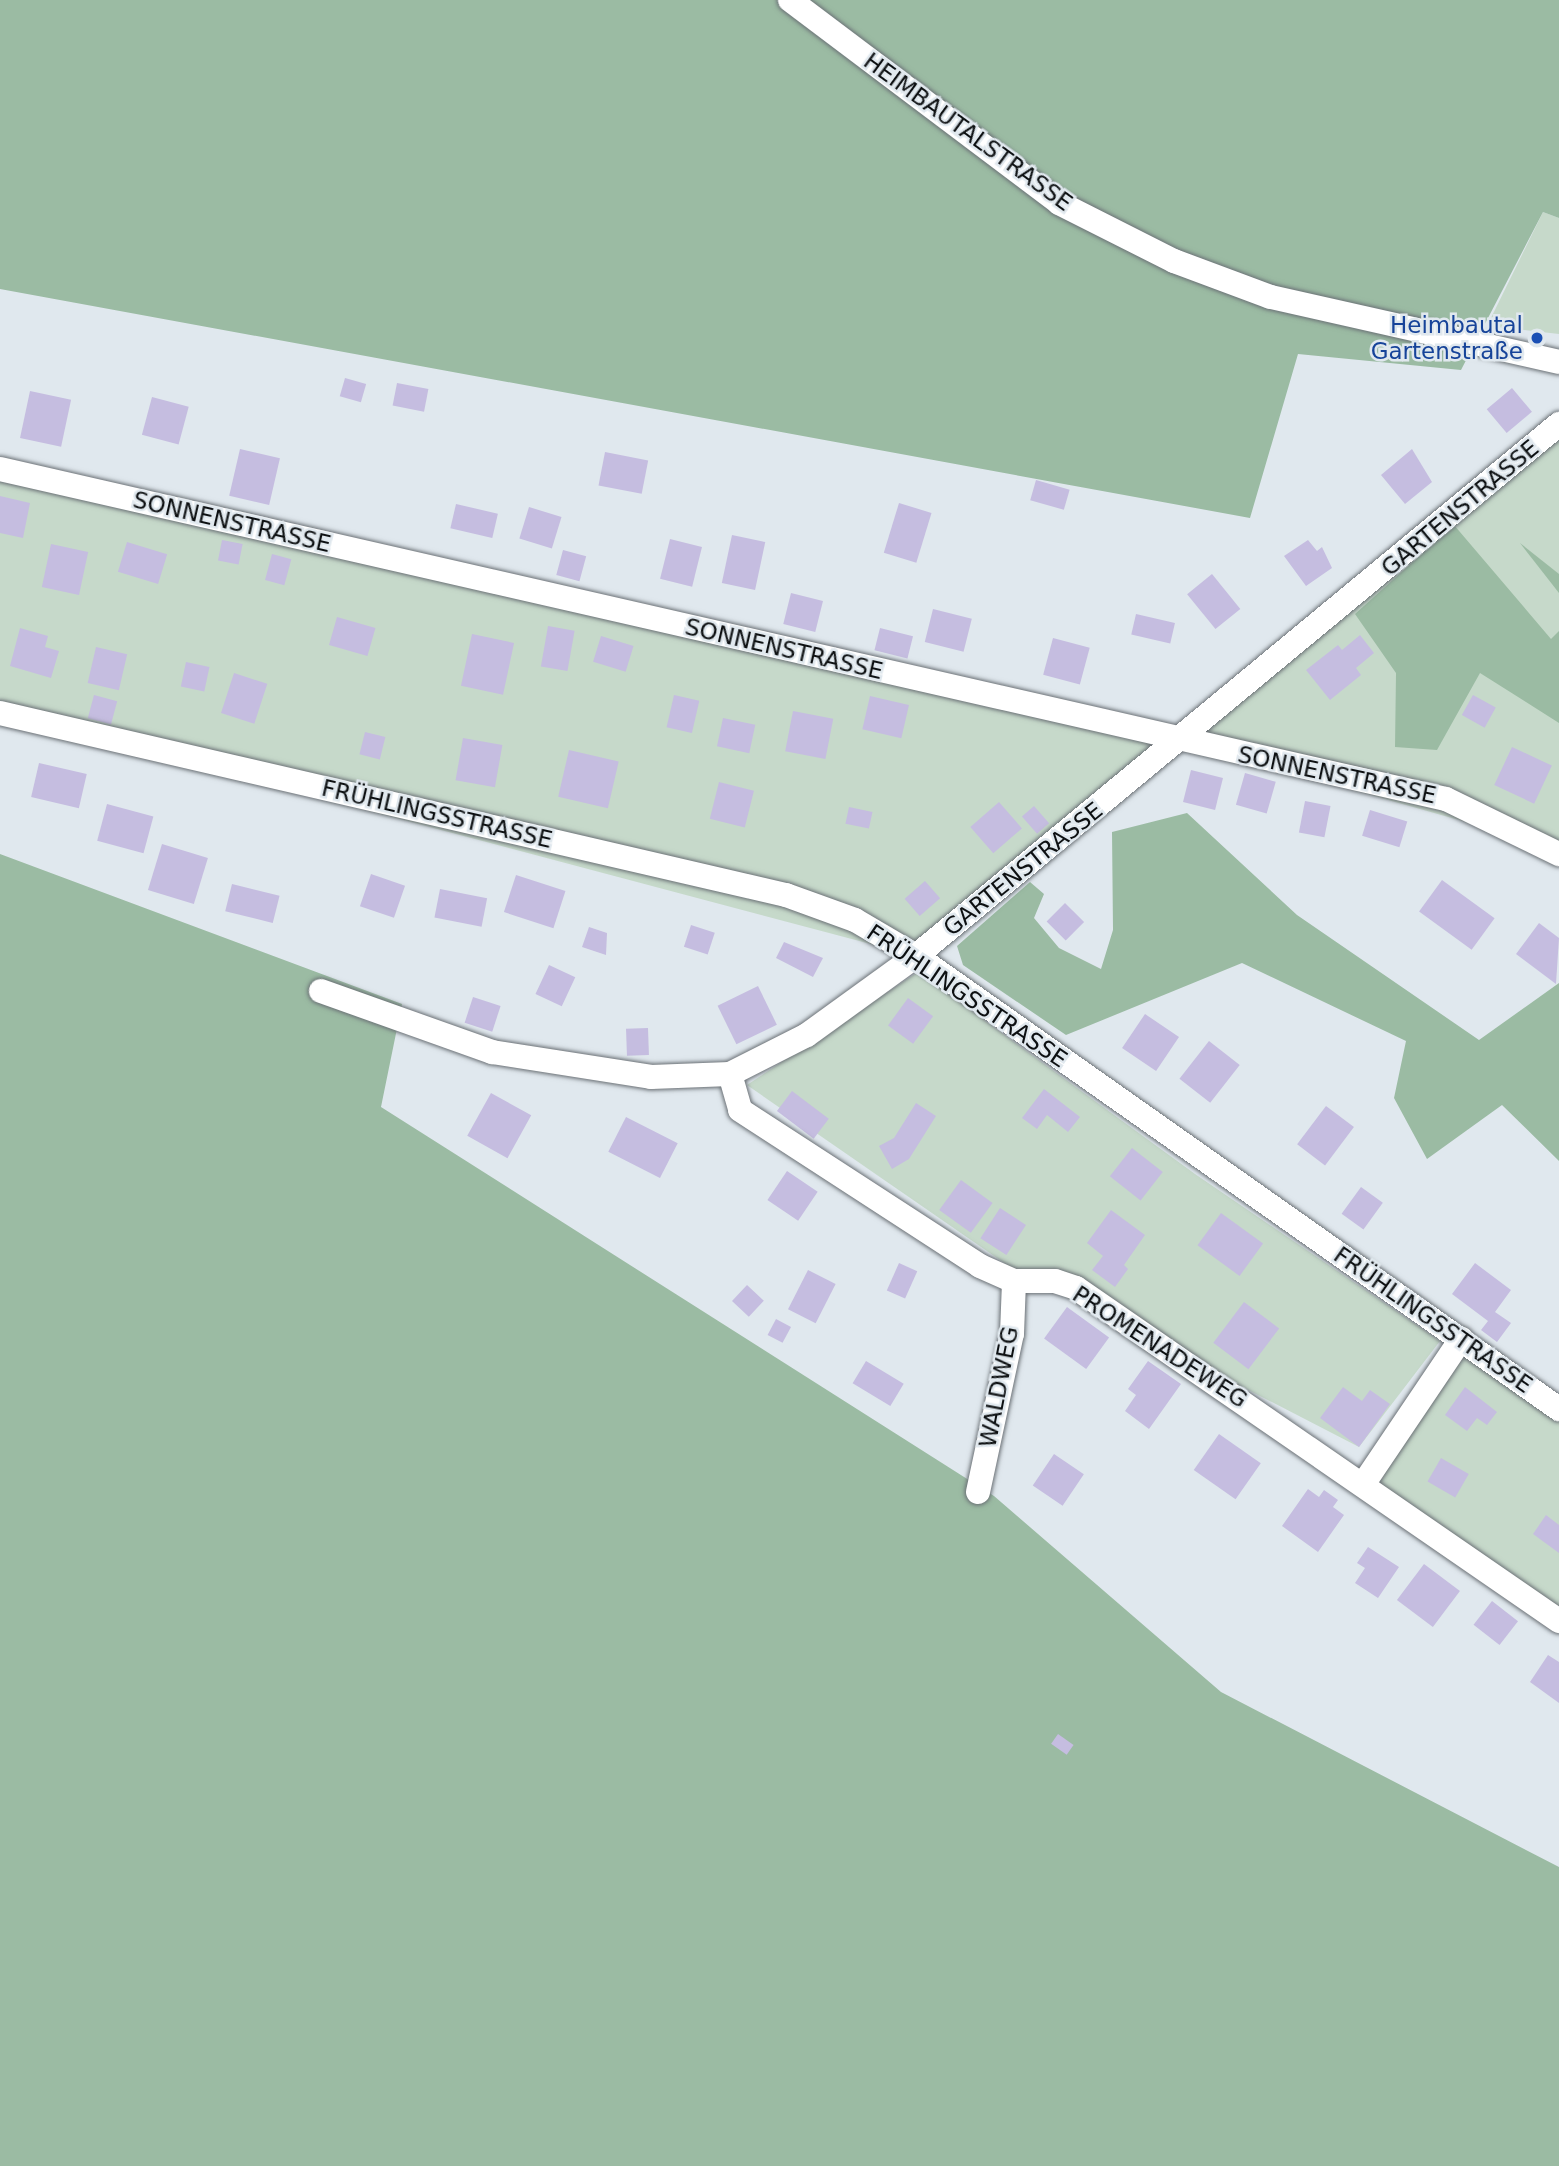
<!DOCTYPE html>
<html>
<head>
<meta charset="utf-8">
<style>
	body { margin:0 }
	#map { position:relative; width:1559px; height:2166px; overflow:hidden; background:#e0e8ee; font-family:"DejaVu Sans",sans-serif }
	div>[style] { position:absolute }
	.green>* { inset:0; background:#c6d9ca }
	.forest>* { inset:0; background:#9bbba3 }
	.building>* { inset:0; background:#c5bde0; transform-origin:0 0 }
	.roads { filter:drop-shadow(0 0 2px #6b7176) drop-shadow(0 0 2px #6b7176) }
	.minor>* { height:24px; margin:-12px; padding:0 12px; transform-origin:12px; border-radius:12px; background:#fff }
	.dots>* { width:19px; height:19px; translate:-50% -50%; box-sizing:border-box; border:4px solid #e0e8ee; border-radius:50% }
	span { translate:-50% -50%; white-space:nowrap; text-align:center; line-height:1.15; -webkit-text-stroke:5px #e0e8ee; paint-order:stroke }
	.street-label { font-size:23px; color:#0d1012 }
	.transit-label { font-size:23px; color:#164399 }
	.right { translate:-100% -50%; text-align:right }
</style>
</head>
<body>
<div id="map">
	<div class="green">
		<i style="clip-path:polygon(1543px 212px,1559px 218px,1559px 334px,1487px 326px)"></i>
		<i style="clip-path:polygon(1559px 422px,1559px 854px,1544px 844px,1180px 741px,916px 956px,0 713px,0 469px,1180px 741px)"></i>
		<i style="clip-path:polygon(918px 972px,1195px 1174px,1440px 1341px,1359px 1447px,1010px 1267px,747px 1085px)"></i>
		<i style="clip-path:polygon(1461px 1339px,1559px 1409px,1559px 1621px,1364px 1483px)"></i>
	</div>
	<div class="forest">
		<i style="clip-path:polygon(0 0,1559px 0,1559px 218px,1543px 212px,1461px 370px,1298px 354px,1250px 518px,0 289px)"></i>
		<i style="clip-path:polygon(1454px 525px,1551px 639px,1559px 631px,1559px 723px,1480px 673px,1437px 750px,1395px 747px,1396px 673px,1355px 614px)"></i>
		<i style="clip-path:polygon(1520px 543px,1559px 574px,1559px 593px)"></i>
		<i style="clip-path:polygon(1187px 813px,1297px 915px,1479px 1040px,1559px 983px,1559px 1161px,1502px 1105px,1427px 1159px,1394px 1098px,1406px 1041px,1242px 963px,1066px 1035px,963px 965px,957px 946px,1030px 882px,1044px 894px,1034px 918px,1059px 948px,1101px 969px,1113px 930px,1112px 832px)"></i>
		<i style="clip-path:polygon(0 854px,402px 1004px,381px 1107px,994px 1496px,1221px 1692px,1559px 1867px,1559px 2166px,0 2166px)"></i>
	</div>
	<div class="building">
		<i style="left:345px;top:378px;width:22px;height:19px;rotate:16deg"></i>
		<i style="left:397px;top:383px;width:32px;height:23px;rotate:11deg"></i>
		<i style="left:1512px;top:388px;width:31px;height:33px;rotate:50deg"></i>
		<i style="left:30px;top:391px;width:42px;height:48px;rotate:12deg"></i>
		<i style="left:152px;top:397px;width:38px;height:39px;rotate:15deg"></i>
		<i style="left:240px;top:449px;width:41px;height:48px;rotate:13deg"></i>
		<i style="clip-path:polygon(1412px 449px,1432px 482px,1405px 504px,1381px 475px)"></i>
		<i style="left:605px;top:452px;width:44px;height:34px;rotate:11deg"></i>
		<i style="left:1036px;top:480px;width:35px;height:21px;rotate:16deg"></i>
		<i style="clip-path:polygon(0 496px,30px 503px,23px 538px,0 533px)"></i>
		<i style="left:899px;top:503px;width:34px;height:52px;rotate:17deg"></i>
		<i style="left:456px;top:504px;width:43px;height:25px;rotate:13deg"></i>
		<i style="left:529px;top:507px;width:34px;height:33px;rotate:17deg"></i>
		<i style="left:732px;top:535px;width:34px;height:49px;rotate:12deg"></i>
		<i style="left:670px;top:539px;width:33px;height:41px;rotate:14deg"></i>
		<i style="left:222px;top:540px;width:21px;height:21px;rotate:11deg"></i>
		<i style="clip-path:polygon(1308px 540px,1317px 551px,1322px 547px,1332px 568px,1306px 586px,1284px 556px)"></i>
		<i style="left:127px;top:542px;width:42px;height:31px;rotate:17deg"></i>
		<i style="left:51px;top:544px;width:38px;height:44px;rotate:12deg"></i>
		<i style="left:563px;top:550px;width:24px;height:26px;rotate:15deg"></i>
		<i style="left:272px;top:554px;width:20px;height:27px;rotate:15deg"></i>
		<i style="left:1212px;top:574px;width:45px;height:32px;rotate:51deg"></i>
		<i style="left:791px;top:593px;width:33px;height:32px;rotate:14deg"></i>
		<i style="left:933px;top:609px;width:40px;height:34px;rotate:14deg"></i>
		<i style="left:1136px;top:614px;width:40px;height:21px;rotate:13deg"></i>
		<i style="left:337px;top:617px;width:40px;height:29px;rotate:16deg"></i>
		<i style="left:548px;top:626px;width:27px;height:41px;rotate:10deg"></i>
		<i style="clip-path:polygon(20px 628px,48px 636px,45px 647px,59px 651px,51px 678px,10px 666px)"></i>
		<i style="left:880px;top:628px;width:34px;height:23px;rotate:14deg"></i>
		<i style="left:472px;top:634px;width:43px;height:53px;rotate:12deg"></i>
		<i style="clip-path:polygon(1360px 635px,1374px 653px,1356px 668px,1361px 675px,1330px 700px,1306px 670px,1338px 645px,1342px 650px)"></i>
		<i style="left:601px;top:636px;width:34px;height:27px;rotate:17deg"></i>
		<i style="left:1053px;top:638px;width:38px;height:38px;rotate:15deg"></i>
		<i style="left:96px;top:647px;width:32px;height:37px;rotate:13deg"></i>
		<i style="left:186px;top:662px;width:24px;height:25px;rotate:12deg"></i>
		<i style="left:234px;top:673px;width:35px;height:42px;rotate:18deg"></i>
		<i style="left:94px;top:695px;width:24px;height:24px;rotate:15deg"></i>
		<i style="left:674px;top:695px;width:26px;height:33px;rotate:13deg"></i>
		<i style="left:1473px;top:695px;width:26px;height:23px;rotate:29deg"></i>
		<i style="left:870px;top:696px;width:40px;height:34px;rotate:13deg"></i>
		<i style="left:793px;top:711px;width:41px;height:41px;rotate:11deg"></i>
		<i style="left:723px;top:718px;width:33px;height:29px;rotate:12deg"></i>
		<i style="left:365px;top:732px;width:21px;height:23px;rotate:14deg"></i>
		<i style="left:463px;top:738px;width:40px;height:43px;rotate:10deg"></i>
		<i style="left:1512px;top:747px;width:44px;height:42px;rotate:25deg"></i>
		<i style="left:569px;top:750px;width:51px;height:48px;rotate:13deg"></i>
		<i style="left:39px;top:763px;width:49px;height:35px;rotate:13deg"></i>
		<i style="left:1191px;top:770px;width:33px;height:33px;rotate:14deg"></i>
		<i style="left:1245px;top:773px;width:32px;height:33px;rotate:16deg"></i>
		<i style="left:719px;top:782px;width:36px;height:38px;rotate:14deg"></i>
		<i style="left:1305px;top:801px;width:26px;height:32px;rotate:11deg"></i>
		<i style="left:999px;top:802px;width:35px;height:38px;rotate:49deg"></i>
		<i style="left:107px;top:804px;width:48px;height:38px;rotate:15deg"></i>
		<i style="left:1034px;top:806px;width:23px;height:16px;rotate:49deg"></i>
		<i style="left:849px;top:807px;width:24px;height:17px;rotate:12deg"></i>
		<i style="left:1370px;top:810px;width:39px;height:27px;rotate:17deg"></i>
		<i style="left:162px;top:844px;width:48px;height:48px;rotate:17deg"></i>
		<i style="left:371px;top:874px;width:36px;height:34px;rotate:19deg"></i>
		<i style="left:516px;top:875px;width:52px;height:39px;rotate:18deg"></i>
		<i style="left:1442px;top:880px;width:65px;height:39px;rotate:36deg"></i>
		<i style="left:925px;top:881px;width:23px;height:27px;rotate:49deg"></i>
		<i style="left:232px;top:884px;width:49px;height:28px;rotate:14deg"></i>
		<i style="left:440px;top:889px;width:48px;height:29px;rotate:11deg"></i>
		<i style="left:1065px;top:903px;width:27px;height:26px;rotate:45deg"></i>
		<i style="clip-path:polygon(1539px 923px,1559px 938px,1556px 984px,1516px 954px)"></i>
		<i style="left:691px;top:925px;width:25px;height:23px;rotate:18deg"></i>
		<i style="clip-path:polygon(589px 927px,607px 933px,606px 955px,582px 947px)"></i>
		<i style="clip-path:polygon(784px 942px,823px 958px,813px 977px,776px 958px)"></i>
		<i style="left:549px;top:965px;width:29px;height:32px;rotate:25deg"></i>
		<i style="left:758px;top:986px;width:43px;height:45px;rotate:64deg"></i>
		<i style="left:473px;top:997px;width:29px;height:27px;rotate:18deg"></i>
		<i style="left:908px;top:998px;width:31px;height:34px;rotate:36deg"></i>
		<i style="left:1145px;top:1014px;width:41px;height:41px;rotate:34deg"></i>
		<i style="left:648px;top:1028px;width:27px;height:22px;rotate:88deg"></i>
		<i style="left:1209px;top:1041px;width:39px;height:48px;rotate:38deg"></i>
		<i style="clip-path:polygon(1044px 1089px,1080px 1117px,1068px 1132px,1047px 1115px,1037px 1129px,1022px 1118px)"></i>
		<i style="left:792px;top:1091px;width:46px;height:25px;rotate:37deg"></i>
		<i style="left:491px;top:1093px;width:46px;height:49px;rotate:29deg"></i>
		<i style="clip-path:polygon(916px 1103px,936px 1116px,909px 1159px,892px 1169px,879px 1146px,894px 1138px)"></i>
		<i style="left:1326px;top:1106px;width:35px;height:48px;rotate:37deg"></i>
		<i style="left:626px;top:1117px;width:58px;height:39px;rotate:27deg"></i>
		<i style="left:1132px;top:1148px;width:39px;height:36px;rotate:38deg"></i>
		<i style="left:787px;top:1171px;width:37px;height:35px;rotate:34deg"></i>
		<i style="left:961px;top:1180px;width:39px;height:37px;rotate:36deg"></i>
		<i style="left:1361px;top:1187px;width:27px;height:33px;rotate:36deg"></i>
		<i style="left:1000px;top:1208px;width:31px;height:36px;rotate:33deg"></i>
		<i style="clip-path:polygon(1111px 1210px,1145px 1235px,1124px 1265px,1128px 1269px,1115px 1287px,1092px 1270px,1103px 1256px,1087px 1243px)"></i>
		<i style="left:1221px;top:1213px;width:52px;height:40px;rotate:36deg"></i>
		<i style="left:899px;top:1263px;width:20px;height:30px;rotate:24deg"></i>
		<i style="clip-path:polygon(1475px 1263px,1511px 1290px,1495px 1312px,1511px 1323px,1497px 1342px,1481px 1330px,1488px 1321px,1452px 1294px)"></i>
		<i style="left:808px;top:1270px;width:31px;height:44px;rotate:27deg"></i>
		<i style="left:747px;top:1285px;width:23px;height:22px;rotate:43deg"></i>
		<i style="left:1244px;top:1302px;width:44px;height:51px;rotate:37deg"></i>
		<i style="left:1067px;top:1307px;width:52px;height:39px;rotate:36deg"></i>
		<i style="left:776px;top:1319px;width:17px;height:18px;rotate:28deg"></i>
		<i style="left:866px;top:1361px;width:44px;height:26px;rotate:31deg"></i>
		<i style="clip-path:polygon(1148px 1361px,1181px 1384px,1149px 1429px,1125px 1411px,1136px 1395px,1128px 1389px)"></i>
		<i style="clip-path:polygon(1343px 1387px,1362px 1401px,1370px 1390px,1390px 1404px,1359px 1447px,1320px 1418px)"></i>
		<i style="clip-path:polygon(1465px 1387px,1497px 1412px,1487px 1425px,1477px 1418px,1467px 1431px,1445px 1415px)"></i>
		<i style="left:1219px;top:1434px;width:51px;height:44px;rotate:35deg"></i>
		<i style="left:1054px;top:1454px;width:36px;height:38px;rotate:34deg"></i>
		<i style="left:1441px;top:1458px;width:32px;height:27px;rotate:30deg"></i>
		<i style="clip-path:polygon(1308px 1489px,1319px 1497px,1324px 1490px,1338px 1500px,1333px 1507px,1344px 1515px,1318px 1552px,1282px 1526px)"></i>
		<i style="clip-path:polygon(1546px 1515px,1559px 1525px,1559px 1553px,1533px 1534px)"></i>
		<i style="clip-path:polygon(1368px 1547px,1399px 1567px,1378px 1598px,1355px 1583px,1365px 1568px,1357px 1563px)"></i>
		<i style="left:1424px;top:1564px;width:45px;height:45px;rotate:37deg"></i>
		<i style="left:1492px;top:1601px;width:33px;height:30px;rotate:38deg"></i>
		<i style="clip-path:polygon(1548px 1655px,1559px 1662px,1559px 1703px,1530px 1682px)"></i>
		<i style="left:1058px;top:1734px;width:19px;height:12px;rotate:35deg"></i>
	</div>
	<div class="roads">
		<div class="minor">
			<i style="left:790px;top:0;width:337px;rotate:37deg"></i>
			<i style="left:1059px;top:203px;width:129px;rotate:26.8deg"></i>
			<i style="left:1174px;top:261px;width:103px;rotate:20.4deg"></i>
			<i style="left:1271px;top:297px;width:295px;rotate:12.7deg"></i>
			<i style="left:0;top:469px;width:1483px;rotate:12.86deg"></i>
			<i style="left:1446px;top:799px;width:126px;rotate:26deg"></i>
			<i style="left:0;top:713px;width:807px;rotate:13.04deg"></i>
			<i style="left:786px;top:895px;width:73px;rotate:19.9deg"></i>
			<i style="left:855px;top:920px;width:71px;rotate:30.5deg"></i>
			<i style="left:916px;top:956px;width:787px;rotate:35.17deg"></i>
			<i style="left:321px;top:991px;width:182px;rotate:19.6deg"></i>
			<i style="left:492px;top:1052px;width:161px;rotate:8.9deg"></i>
			<i style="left:651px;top:1077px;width:79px;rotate:-2.2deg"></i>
			<i style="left:730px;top:1074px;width:86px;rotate:-26.9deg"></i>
			<i style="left:807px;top:1035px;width:135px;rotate:-35.9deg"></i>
			<i style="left:916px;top:956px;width:835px;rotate:-39.6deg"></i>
			<i style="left:730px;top:1074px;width:37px;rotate:74deg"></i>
			<i style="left:740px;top:1110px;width:286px;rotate:33deg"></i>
			<i style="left:980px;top:1266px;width:37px;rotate:24deg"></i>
			<i style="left:1014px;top:1281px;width:41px"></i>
			<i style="left:1055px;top:1281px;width:22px;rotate:18deg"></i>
			<i style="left:1076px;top:1288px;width:587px;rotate:34.58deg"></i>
			<i style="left:1364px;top:1483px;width:174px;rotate:-56deg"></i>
			<i style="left:978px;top:1492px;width:162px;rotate:-77.9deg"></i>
			<i style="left:1012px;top:1334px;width:53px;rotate:-87.8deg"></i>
		</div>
	</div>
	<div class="dots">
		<i style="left:1537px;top:338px;background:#1a4fb4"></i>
	</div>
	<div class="street-label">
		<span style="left:968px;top:132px;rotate:36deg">HEIMBAUTALSTRASSE</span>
		<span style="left:1460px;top:508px;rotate:-40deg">GARTENSTRASSE</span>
		<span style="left:232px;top:522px;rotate:13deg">SONNENSTRASSE</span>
		<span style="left:784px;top:649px;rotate:13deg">SONNENSTRASSE</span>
		<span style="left:1337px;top:775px;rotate:12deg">SONNENSTRASSE</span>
		<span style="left:437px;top:814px;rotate:13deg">FRÜHLINGSSTRASSE</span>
		<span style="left:1023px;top:869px;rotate:-39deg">GARTENSTRASSE</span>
		<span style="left:967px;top:996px;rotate:34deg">FRÜHLINGSSTRASSE</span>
		<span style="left:1433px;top:1320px;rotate:35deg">FRÜHLINGSSTRASSE</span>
		<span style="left:1160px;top:1347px;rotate:33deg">PROMENADEWEG</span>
		<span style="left:999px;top:1387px;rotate:-79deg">WALDWEG</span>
	</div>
	<div class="transit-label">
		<span class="right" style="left:1523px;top:338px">Heimbautal<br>Gartenstraße</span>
	</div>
</div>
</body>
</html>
